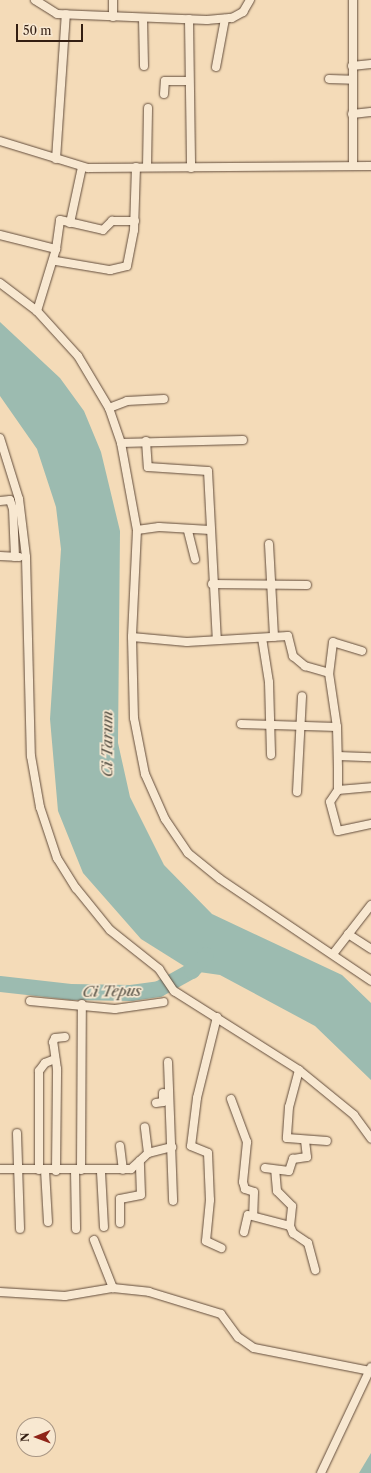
<!DOCTYPE html>
<html>
<head>
<meta charset="utf-8">
<style>
	body { margin:0 }
	#map { position:relative; width:371px; height:1473px; overflow:hidden; background:#f4dbb8; font-family:"Libre Caslon Text",serif }
	div>[style] { position:absolute }
	.water>* { inset:0; background:#9cbbb0 }
	.river>* { height:16px; margin:-8px; padding:0 8px; transform-origin:8px; border-radius:8px; background:#9cbbb0 }
	.roads { filter:drop-shadow(0 0 1px #634d3c) drop-shadow(0 0 1px #634d3c) }
	.street>* { height:8px; margin:-4px; padding:0 4px; transform-origin:4px; border-radius:4px; background:#f8e8d1 }
	span { translate:-50% -50%; white-space:nowrap; text-align:center; line-height:1.15; -webkit-text-stroke:3.5px #f8e8d1; paint-order:stroke }
	.water-label { font-size:15px; color:#524d41; font-style:italic }
	.north { position:absolute; left:16px; top:1417px; width:40px; height:40px; box-sizing:border-box; background:#f8e8d1; border:1px solid #a99785; border-radius:50%; rotate:269deg; font-size:11px; font-weight:700; line-height:16px; text-align:center; color:#331e12 }
	.north::after { content:''; display:block; margin:auto; width:14px; height:18px; background:#8f2418; clip-path:polygon(50% 0,100% 100%,50% 72%,0 100%) }
	.scale { position:absolute; left:16px; top:24px; width:67px; height:18px; box-sizing:border-box; border:2px solid #331e12; border-top:0; padding-left:5px; font-size:12px; line-height:14px; white-space:nowrap; color:#331e12; -webkit-text-stroke:3px #f8e8d1; paint-order:stroke }
</style>
</head>
<body>
<div id="map">
	<div class="water">
		<i style="clip-path:polygon(0 322px,60px 378px,84px 411px,101px 452px,120px 531px,118px 743px,130px 797px,164px 865px,212px 914px,342px 975px,371px 1003px,371px 1080px,315px 1026px,220px 975px,192px 971px,141px 939px,83px 873px,58px 811px,50px 719px,61px 549px,56px 507px,37px 449px,0 396px)"></i>
		<i style="clip-path:polygon(371px 1453px,371px 1473px,359px 1473px)"></i>
	</div>
	<div class="river">
		<i style="left:0;top:984px;width:71px;rotate:6.4deg"></i>
		<i style="left:71px;top:992px;width:60px;rotate:1deg"></i>
		<i style="left:131px;top:993px;width:28px;rotate:-8deg"></i>
		<i style="left:159px;top:989px;width:38px;rotate:-29deg"></i>
		<i style="left:192px;top:971px;width:21px;rotate:-49deg"></i>
	</div>
	<div class="roads">
		<div class="street">
			<i style="left:35px;top:0;width:26px;rotate:32deg"></i>
			<i style="left:57px;top:14px;width:150px;rotate:2.3deg"></i>
			<i style="left:207px;top:20px;width:25px;rotate:-5deg"></i>
			<i style="left:232px;top:18px;width:13px;rotate:-29deg"></i>
			<i style="left:243px;top:12px;width:14px;rotate:-60deg"></i>
			<i style="left:113px;top:17px;width:17px;rotate:-90deg"></i>
			<i style="left:143px;top:18px;width:48px;rotate:88.8deg"></i>
			<i style="left:189px;top:19px;width:149px;rotate:89.2deg"></i>
			<i style="left:352px;top:66px;width:19px;rotate:-6deg"></i>
			<i style="left:216px;top:67px;width:49px;rotate:-79.4deg"></i>
			<i style="left:329px;top:79px;width:24px;rotate:2deg"></i>
			<i style="left:164px;top:94px;width:13px;rotate:-86deg"></i>
			<i style="left:165px;top:81px;width:24px"></i>
			<i style="left:352px;top:114px;width:19px;rotate:-6deg"></i>
			<i style="left:0;top:141px;width:92px;rotate:17.1deg"></i>
			<i style="left:88px;top:168px;width:283px;rotate:-0.4deg"></i>
			<i style="left:56px;top:159px;width:145px;rotate:-86.1deg"></i>
			<i style="left:353px;top:166px;width:166px;rotate:-90deg"></i>
			<i style="left:147px;top:167px;width:59px;rotate:-89deg"></i>
			<i style="left:70px;top:223px;width:57px;rotate:-77.9deg"></i>
			<i style="left:0;top:235px;width:58px;rotate:14deg"></i>
			<i style="left:56px;top:249px;width:65px;rotate:107deg"></i>
			<i style="left:56px;top:249px;width:29px;rotate:-82deg"></i>
			<i style="left:60px;top:220px;width:44px;rotate:13.1deg"></i>
			<i style="left:103px;top:230px;width:13px;rotate:-45deg"></i>
			<i style="left:112px;top:221px;width:23px"></i>
			<i style="left:56px;top:261px;width:55px;rotate:9.5deg"></i>
			<i style="left:110px;top:270px;width:17px;rotate:-13deg"></i>
			<i style="left:127px;top:266px;width:37px;rotate:-79deg"></i>
			<i style="left:134px;top:230px;width:63px;rotate:-88.2deg"></i>
			<i style="left:0;top:283px;width:46px;rotate:37.1deg"></i>
			<i style="left:37px;top:311px;width:61px;rotate:47.7deg"></i>
			<i style="left:78px;top:356px;width:61px;rotate:59.2deg"></i>
			<i style="left:109px;top:408px;width:37px;rotate:71deg"></i>
			<i style="left:121px;top:443px;width:88px;rotate:79.6deg"></i>
			<i style="left:137px;top:530px;width:107px;rotate:92.7deg"></i>
			<i style="left:132px;top:637px;width:81px;rotate:88.6deg"></i>
			<i style="left:134px;top:718px;width:57px;rotate:78.9deg"></i>
			<i style="left:145px;top:774px;width:49px;rotate:66deg"></i>
			<i style="left:165px;top:819px;width:41px;rotate:55.9deg"></i>
			<i style="left:188px;top:853px;width:41px;rotate:39.1deg"></i>
			<i style="left:220px;top:879px;width:182px;rotate:34deg"></i>
			<i style="left:109px;top:408px;width:19px;rotate:-21deg"></i>
			<i style="left:127px;top:401px;width:37px;rotate:-3deg"></i>
			<i style="left:0;top:438px;width:64px;rotate:72.7deg"></i>
			<i style="left:19px;top:499px;width:58px;rotate:83.1deg"></i>
			<i style="left:26px;top:557px;width:199px;rotate:88.6deg"></i>
			<i style="left:31px;top:756px;width:52px;rotate:80deg"></i>
			<i style="left:40px;top:807px;width:54px;rotate:71.6deg"></i>
			<i style="left:57px;top:858px;width:36px;rotate:58deg"></i>
			<i style="left:76px;top:888px;width:54px;rotate:51deg"></i>
			<i style="left:110px;top:930px;width:63px;rotate:38.5deg"></i>
			<i style="left:159px;top:969px;width:27px;rotate:56deg"></i>
			<i style="left:174px;top:991px;width:148px;rotate:32.3deg"></i>
			<i style="left:299px;top:1070px;width:71px;rotate:39.3deg"></i>
			<i style="left:354px;top:1115px;width:29px;rotate:54deg"></i>
			<i style="left:146px;top:441px;width:26px;rotate:86deg"></i>
			<i style="left:148px;top:467px;width:60px;rotate:3.8deg"></i>
			<i style="left:208px;top:471px;width:169px;rotate:87deg"></i>
			<i style="left:121px;top:443px;width:122px;rotate:-1.4deg"></i>
			<i style="left:0;top:501px;width:10px;rotate:-6deg"></i>
			<i style="left:10px;top:500px;width:9px;rotate:72deg"></i>
			<i style="left:13px;top:509px;width:48px;rotate:87.6deg"></i>
			<i style="left:137px;top:530px;width:22px;rotate:-8deg"></i>
			<i style="left:159px;top:527px;width:51px;rotate:3.4deg"></i>
			<i style="left:188px;top:531px;width:29px;rotate:76deg"></i>
			<i style="left:269px;top:544px;width:93px;rotate:86.9deg"></i>
			<i style="left:0;top:556px;width:19px;rotate:3deg"></i>
			<i style="left:212px;top:584px;width:95px;rotate:0.6deg"></i>
			<i style="left:132px;top:637px;width:55px;rotate:5.2deg"></i>
			<i style="left:187px;top:642px;width:101px;rotate:-3.4deg"></i>
			<i style="left:288px;top:636px;width:21px;rotate:76deg"></i>
			<i style="left:293px;top:656px;width:16px;rotate:40deg"></i>
			<i style="left:305px;top:666px;width:25px;rotate:16deg"></i>
			<i style="left:262px;top:638px;width:45px;rotate:81deg"></i>
			<i style="left:269px;top:682px;width:73px;rotate:88.4deg"></i>
			<i style="left:362px;top:651px;width:30px;rotate:-163deg"></i>
			<i style="left:333px;top:642px;width:31px;rotate:97deg"></i>
			<i style="left:329px;top:673px;width:55px;rotate:81.6deg"></i>
			<i style="left:337px;top:727px;width:41px;rotate:88.6deg"></i>
			<i style="left:338px;top:768px;width:22px;rotate:90deg"></i>
			<i style="left:338px;top:790px;width:14px;rotate:124deg"></i>
			<i style="left:330px;top:802px;width:30px;rotate:75deg"></i>
			<i style="left:338px;top:831px;width:34px;rotate:-12deg"></i>
			<i style="left:241px;top:724px;width:96px;rotate:1.8deg"></i>
			<i style="left:338px;top:756px;width:33px;rotate:2deg"></i>
			<i style="left:338px;top:790px;width:33px;rotate:-5deg"></i>
			<i style="left:297px;top:792px;width:96px;rotate:-87deg"></i>
			<i style="left:348px;top:934px;width:27px;rotate:33deg"></i>
			<i style="left:333px;top:954px;width:62px;rotate:-52.2deg"></i>
			<i style="left:30px;top:1001px;width:85px;rotate:5.4deg"></i>
			<i style="left:115px;top:1009px;width:49px;rotate:-8.1deg"></i>
			<i style="left:217px;top:1017px;width:83px;rotate:103.9deg"></i>
			<i style="left:197px;top:1098px;width:48px;rotate:97.1deg"></i>
			<i style="left:191px;top:1146px;width:18px;rotate:22deg"></i>
			<i style="left:208px;top:1153px;width:47px;rotate:87.6deg"></i>
			<i style="left:210px;top:1200px;width:41px;rotate:95.6deg"></i>
			<i style="left:206px;top:1241px;width:17px;rotate:25deg"></i>
			<i style="left:168px;top:1062px;width:139px;rotate:87.9deg"></i>
			<i style="left:299px;top:1070px;width:38px;rotate:105deg"></i>
			<i style="left:289px;top:1107px;width:31px;rotate:94deg"></i>
			<i style="left:287px;top:1138px;width:40px;rotate:4.3deg"></i>
			<i style="left:231px;top:1099px;width:46px;rotate:69.6deg"></i>
			<i style="left:247px;top:1142px;width:40px;rotate:95.7deg"></i>
			<i style="left:243px;top:1182px;width:7px;rotate:74deg"></i>
			<i style="left:245px;top:1189px;width:9px;rotate:18deg"></i>
			<i style="left:254px;top:1192px;width:23px;rotate:92deg"></i>
			<i style="left:156px;top:1103px;width:7px;rotate:-8deg"></i>
			<i style="left:163px;top:1102px;width:9px;rotate:-90deg"></i>
			<i style="left:17px;top:1133px;width:96px;rotate:88.2deg"></i>
			<i style="left:120px;top:1146px;width:24px;rotate:83deg"></i>
			<i style="left:148px;top:1153px;width:25px;rotate:-14deg"></i>
			<i style="left:265px;top:1168px;width:24px;rotate:7deg"></i>
			<i style="left:289px;top:1171px;width:13px;rotate:-72deg"></i>
			<i style="left:293px;top:1159px;width:14px;rotate:-8deg"></i>
			<i style="left:307px;top:1157px;width:17px;rotate:-97deg"></i>
			<i style="left:0;top:1169px;width:131px"></i>
			<i style="left:131px;top:1169px;width:23px;rotate:-43deg"></i>
			<i style="left:148px;top:1153px;width:26px;rotate:-97deg"></i>
			<i style="left:39px;top:1170px;width:99px;rotate:-90deg"></i>
			<i style="left:39px;top:1071px;width:10px;rotate:-53deg"></i>
			<i style="left:45px;top:1063px;width:11px;rotate:-22deg"></i>
			<i style="left:45px;top:1170px;width:52px;rotate:86.7deg"></i>
			<i style="left:75px;top:1170px;width:59px;rotate:89deg"></i>
			<i style="left:81px;top:1170px;width:166px;rotate:-89.7deg"></i>
			<i style="left:56px;top:1171px;width:102px;rotate:-89.4deg"></i>
			<i style="left:57px;top:1069px;width:27px;rotate:-98deg"></i>
			<i style="left:53px;top:1042px;width:4px;rotate:-63deg"></i>
			<i style="left:55px;top:1038px;width:10px;rotate:-6deg"></i>
			<i style="left:101px;top:1172px;width:55px;rotate:86.9deg"></i>
			<i style="left:120px;top:1223px;width:24px;rotate:-90deg"></i>
			<i style="left:120px;top:1199px;width:21px;rotate:-11deg"></i>
			<i style="left:141px;top:1195px;width:34px;rotate:-92deg"></i>
			<i style="left:290px;top:1226px;width:8px;rotate:67deg"></i>
			<i style="left:293px;top:1233px;width:18px;rotate:34deg"></i>
			<i style="left:308px;top:1243px;width:28px;rotate:75deg"></i>
			<i style="left:244px;top:1232px;width:17px;rotate:-77deg"></i>
			<i style="left:248px;top:1215px;width:43px;rotate:14.7deg"></i>
			<i style="left:290px;top:1226px;width:20px;rotate:-84deg"></i>
			<i style="left:292px;top:1206px;width:21px;rotate:-135deg"></i>
			<i style="left:277px;top:1191px;width:21px;rotate:-95deg"></i>
			<i style="left:94px;top:1240px;width:52px;rotate:68.4deg"></i>
			<i style="left:0;top:1292px;width:65px;rotate:3.5deg"></i>
			<i style="left:65px;top:1296px;width:49px;rotate:-9.5deg"></i>
			<i style="left:113px;top:1288px;width:36px;rotate:6deg"></i>
			<i style="left:149px;top:1292px;width:75px;rotate:17deg"></i>
			<i style="left:221px;top:1314px;width:29px;rotate:54deg"></i>
			<i style="left:238px;top:1337px;width:19px;rotate:35deg"></i>
			<i style="left:254px;top:1348px;width:118px;rotate:11.2deg"></i>
			<i style="left:321px;top:1473px;width:117px;rotate:-64.7deg"></i>
		</div>
	</div>
	<div class="water-label">
		<span style="left:107px;top:744px;rotate:-90deg">Ci Tarum</span>
		<span style="left:112px;top:991px;rotate:-1deg">Ci Tepus</span>
	</div>
	<div class="north">N</div>
	<div class="scale">50 m</div>
</div>
</body>
</html>
